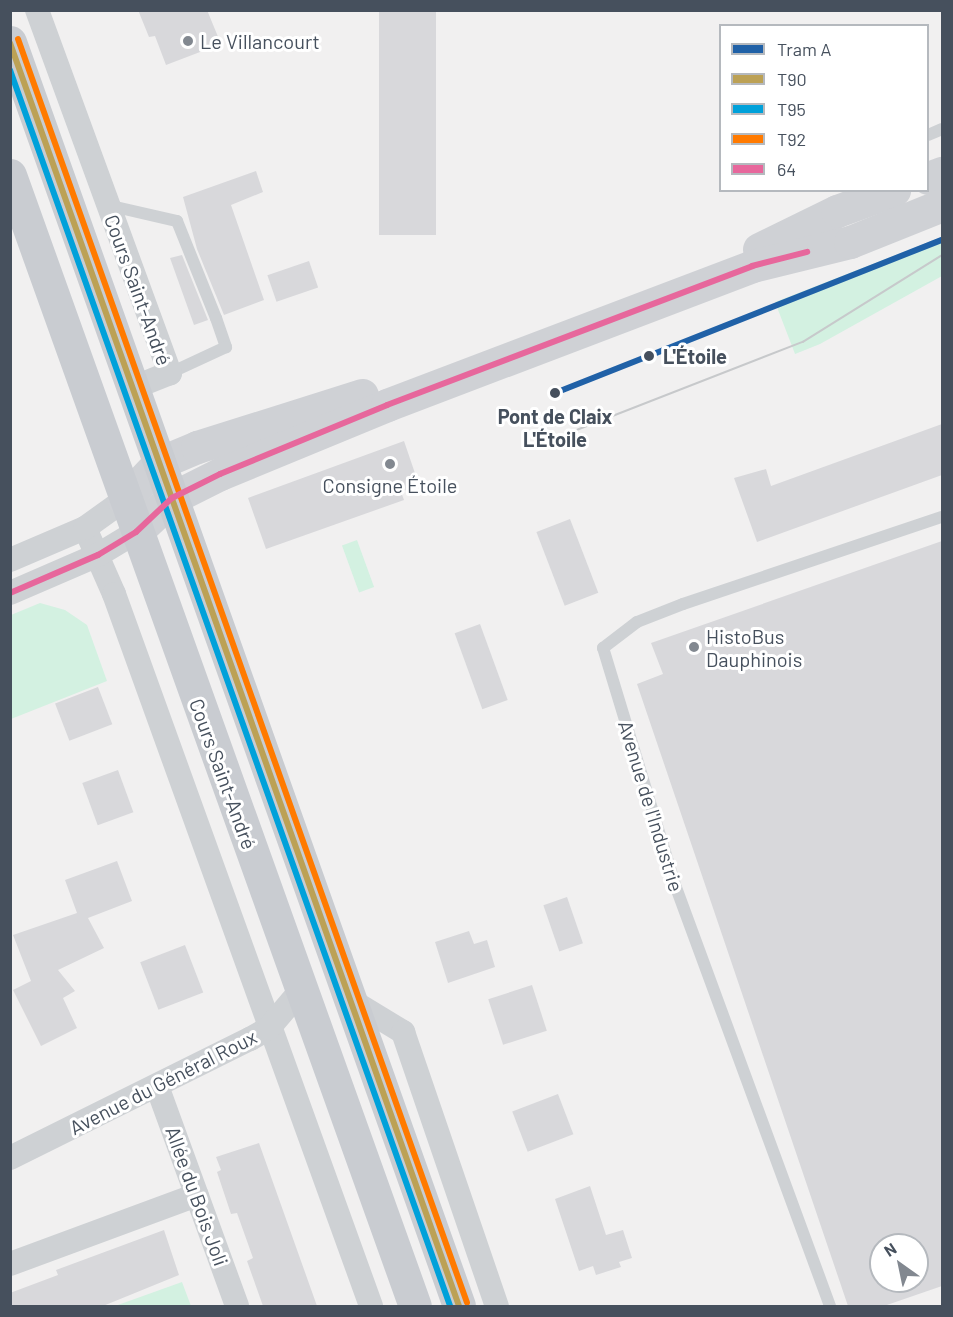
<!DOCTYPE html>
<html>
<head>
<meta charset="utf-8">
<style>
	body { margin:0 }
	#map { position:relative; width:953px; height:1317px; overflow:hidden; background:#f1f0f0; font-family:Barlow,sans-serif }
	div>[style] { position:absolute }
	.green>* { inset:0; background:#d3f1e1; transform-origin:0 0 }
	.building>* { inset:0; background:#d8d8db; transform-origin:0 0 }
	.service>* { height:12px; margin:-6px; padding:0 6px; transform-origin:6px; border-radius:6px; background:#ced1d4 }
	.minor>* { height:24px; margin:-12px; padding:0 12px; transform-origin:12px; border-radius:12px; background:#ced1d4 }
	.secondary>* { height:33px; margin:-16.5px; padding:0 16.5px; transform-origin:16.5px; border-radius:16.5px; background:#cfd1d5 }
	.primary>* { height:33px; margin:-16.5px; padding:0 16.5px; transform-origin:16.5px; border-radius:16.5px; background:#c9ccd1 }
	.tram>* { height:1.5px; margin:-0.75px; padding:0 0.75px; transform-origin:0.75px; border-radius:0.75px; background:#c7c9cb }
	.bus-1>* { height:6px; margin:-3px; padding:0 3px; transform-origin:3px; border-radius:3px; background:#bca155 }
	.bus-2>* { height:6px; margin:-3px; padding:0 3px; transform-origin:3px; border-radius:3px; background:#00a1da }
	.bus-3>* { height:6px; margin:-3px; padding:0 3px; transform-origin:3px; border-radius:3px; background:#ff7a00 }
	.bus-4>* { height:6px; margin:-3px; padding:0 3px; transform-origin:3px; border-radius:3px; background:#e7679c }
	.tram-1>* { height:6px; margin:-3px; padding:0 3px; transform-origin:3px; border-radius:3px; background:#2061a7 }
	.dots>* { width:16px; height:16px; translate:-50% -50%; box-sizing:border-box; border:3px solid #fff; border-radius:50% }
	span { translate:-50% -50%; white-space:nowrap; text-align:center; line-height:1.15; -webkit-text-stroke:6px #fff; paint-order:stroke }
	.poi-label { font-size:20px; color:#46505d }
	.left { translate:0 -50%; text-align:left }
	.street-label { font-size:20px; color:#46505d }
	.stop-label { font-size:20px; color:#46505d; font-weight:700 }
	.frame { position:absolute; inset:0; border:12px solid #46505d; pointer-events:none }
	.legend { position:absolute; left:719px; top:24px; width:210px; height:168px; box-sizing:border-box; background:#fff; border:2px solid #b5b9be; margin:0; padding:8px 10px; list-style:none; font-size:18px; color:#46505d }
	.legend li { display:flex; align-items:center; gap:12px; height:30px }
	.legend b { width:30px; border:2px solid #b5b9be }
	.north { position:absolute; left:869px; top:1233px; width:60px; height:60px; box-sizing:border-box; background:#fff; border:2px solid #b5b9be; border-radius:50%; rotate:327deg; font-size:16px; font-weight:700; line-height:24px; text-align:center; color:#46505d }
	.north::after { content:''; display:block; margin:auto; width:21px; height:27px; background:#828890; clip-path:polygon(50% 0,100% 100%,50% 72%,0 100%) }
</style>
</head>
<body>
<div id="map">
	<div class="green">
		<i style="clip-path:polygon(942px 237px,942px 276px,820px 344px,795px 354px,775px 302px)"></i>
		<i style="left:357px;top:540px;width:50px;height:16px;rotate:70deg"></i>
		<i style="clip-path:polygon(40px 603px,65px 610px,87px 625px,107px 681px,11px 719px,11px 615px)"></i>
		<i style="clip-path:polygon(182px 1282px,191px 1306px,115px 1306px)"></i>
	</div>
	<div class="building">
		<i style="clip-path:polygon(138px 10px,207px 10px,221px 44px,166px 65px,155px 36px,149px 37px)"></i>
		<i style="left:379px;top:10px;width:57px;height:225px"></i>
		<i style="clip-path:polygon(256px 171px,263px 192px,231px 205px,264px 300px,224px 315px,197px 249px,183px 197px)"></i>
		<i style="clip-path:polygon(182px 255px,208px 320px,194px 325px,170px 258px)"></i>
		<i style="left:309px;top:261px;width:28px;height:44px;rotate:71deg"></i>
		<i style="clip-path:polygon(942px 424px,942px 475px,757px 542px,734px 478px,766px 469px,771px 486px)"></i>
		<i style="clip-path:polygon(404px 441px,419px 485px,401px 492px,404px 500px,266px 549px,248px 498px)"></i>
		<i style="left:570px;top:519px;width:79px;height:36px;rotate:69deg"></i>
		<i style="clip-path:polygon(evenodd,942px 541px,942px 1286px,884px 1306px,848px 1306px,637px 684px,663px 674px,651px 643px,942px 541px,881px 1245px,917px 1245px,917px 1281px,881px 1281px,881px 1245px)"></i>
		<i style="left:480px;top:624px;width:81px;height:27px;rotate:70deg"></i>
		<i style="left:98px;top:687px;width:40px;height:46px;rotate:69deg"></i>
		<i style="left:118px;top:770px;width:45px;height:38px;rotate:70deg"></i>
		<i style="clip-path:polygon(117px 861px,132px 901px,88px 918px,104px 948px,58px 970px,75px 991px,63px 998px,77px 1028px,41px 1046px,13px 990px,31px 981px,13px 935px,77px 913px,65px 880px)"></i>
		<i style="left:567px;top:897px;width:49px;height:25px;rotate:71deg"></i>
		<i style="clip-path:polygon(469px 931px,474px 944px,487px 940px,495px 967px,448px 983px,435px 942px)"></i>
		<i style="left:185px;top:945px;width:51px;height:48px;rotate:69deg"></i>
		<i style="left:532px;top:985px;width:48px;height:46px;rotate:72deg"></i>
		<i style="left:558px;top:1094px;width:43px;height:49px;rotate:69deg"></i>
		<i style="clip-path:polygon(259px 1143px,317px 1306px,263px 1306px,247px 1261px,253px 1258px,237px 1213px,231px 1214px,217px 1172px,221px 1170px,216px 1157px)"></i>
		<i style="clip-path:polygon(590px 1186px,606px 1235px,623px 1230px,632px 1258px,619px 1262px,621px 1267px,596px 1275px,593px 1266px,579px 1271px,555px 1199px)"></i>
		<i style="clip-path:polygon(164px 1230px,179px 1275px,103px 1306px,10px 1306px,10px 1293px,58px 1275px,56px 1270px)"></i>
	</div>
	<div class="service">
		<i style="left:928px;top:135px;width:15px;rotate:-23deg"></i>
		<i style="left:107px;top:205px;width:72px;rotate:12.9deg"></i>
		<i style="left:177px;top:221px;width:105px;rotate:68.1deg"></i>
		<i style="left:216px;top:318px;width:31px;rotate:71deg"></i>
		<i style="left:226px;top:347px;width:62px;rotate:155.1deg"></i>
		<i style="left:830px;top:1306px;width:445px;rotate:-110.2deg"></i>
		<i style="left:676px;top:888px;width:251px;rotate:-106.9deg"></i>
		<i style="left:603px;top:648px;width:43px;rotate:-37.4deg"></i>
		<i style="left:637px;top:622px;width:49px;rotate:-21.4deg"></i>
		<i style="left:683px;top:604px;width:273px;rotate:-18.6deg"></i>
	</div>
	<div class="minor">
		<i style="left:37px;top:10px;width:387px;rotate:69.9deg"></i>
		<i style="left:170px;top:373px;width:40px;rotate:158deg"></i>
		<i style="left:85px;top:528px;width:72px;rotate:66.3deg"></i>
		<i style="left:114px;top:594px;width:757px;rotate:70.15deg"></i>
		<i style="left:10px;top:560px;width:82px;rotate:-23.1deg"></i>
		<i style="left:85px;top:528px;width:48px;rotate:-35.7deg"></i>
		<i style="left:10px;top:593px;width:96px;rotate:-23.4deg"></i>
		<i style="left:98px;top:555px;width:44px;rotate:-31.2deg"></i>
		<i style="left:347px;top:998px;width:66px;rotate:31.3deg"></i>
		<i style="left:403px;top:1032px;width:290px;rotate:71.1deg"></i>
		<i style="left:157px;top:1086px;width:234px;rotate:70deg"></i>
		<i style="left:10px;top:1158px;width:268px;rotate:-26.4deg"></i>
		<i style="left:250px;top:1039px;width:22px;rotate:-30deg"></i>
		<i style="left:269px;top:1028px;width:51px;rotate:-49.8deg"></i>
		<i style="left:10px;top:1264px;width:199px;rotate:-20.3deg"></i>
	</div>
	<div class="secondary">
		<i style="left:928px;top:178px;width:15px;rotate:-20deg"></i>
		<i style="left:759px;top:249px;width:87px;rotate:-26deg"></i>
		<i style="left:837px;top:211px;width:61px;rotate:-20.2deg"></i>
		<i style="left:124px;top:500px;width:51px;rotate:-46.6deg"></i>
		<i style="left:159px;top:463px;width:41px;rotate:-22.8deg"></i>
		<i style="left:197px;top:447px;width:173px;rotate:-17.5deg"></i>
		<i style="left:136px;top:532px;width:50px;rotate:-43.4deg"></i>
		<i style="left:172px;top:498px;width:54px;rotate:-26.6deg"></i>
		<i style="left:220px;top:474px;width:181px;rotate:-22.4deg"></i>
		<i style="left:387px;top:405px;width:391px;rotate:-20.8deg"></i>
		<i style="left:752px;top:266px;width:101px;rotate:-13.8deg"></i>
		<i style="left:850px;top:242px;width:99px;rotate:-21.9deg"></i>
	</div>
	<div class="primary">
		<i style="left:10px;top:42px;width:1341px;rotate:70.44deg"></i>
		<i style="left:10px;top:175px;width:1201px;rotate:70.3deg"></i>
	</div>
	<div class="tram">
		<i style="left:569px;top:433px;width:251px;rotate:-21.3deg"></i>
		<i style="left:803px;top:342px;width:164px;rotate:-32deg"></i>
	</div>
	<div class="bus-1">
		<i style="left:10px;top:43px;width:1340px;rotate:70.43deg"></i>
	</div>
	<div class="bus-2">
		<i style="left:10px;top:70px;width:1312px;rotate:70.4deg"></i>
	</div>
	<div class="bus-3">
		<i style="left:18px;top:39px;width:1341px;rotate:70.44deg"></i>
	</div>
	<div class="bus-4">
		<i style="left:10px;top:593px;width:96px;rotate:-23.4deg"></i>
		<i style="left:98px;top:555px;width:44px;rotate:-31.2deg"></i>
		<i style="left:136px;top:532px;width:50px;rotate:-43.4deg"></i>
		<i style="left:172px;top:498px;width:54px;rotate:-26.6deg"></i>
		<i style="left:220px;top:474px;width:181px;rotate:-22.4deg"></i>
		<i style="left:387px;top:405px;width:391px;rotate:-20.8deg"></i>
		<i style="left:752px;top:266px;width:57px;rotate:-14.3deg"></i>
	</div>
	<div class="tram-1">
		<i style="left:555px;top:393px;width:416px;rotate:-21.6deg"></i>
	</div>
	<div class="dots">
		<i style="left:188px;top:41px;background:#828890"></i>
		<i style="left:649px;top:356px;background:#46505d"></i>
		<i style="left:555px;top:393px;background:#46505d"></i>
		<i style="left:390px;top:464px;background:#828890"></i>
		<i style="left:694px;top:647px;background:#828890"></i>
	</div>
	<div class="poi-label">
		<span class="left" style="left:200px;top:41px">Le Villancourt</span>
		<span style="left:390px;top:485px">Consigne Étoile</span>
		<span class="left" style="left:706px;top:648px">HistoBus<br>Dauphinois</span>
	</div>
	<div class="street-label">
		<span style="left:138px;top:290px;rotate:70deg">Cours Saint-André</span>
		<span style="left:223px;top:774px;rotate:70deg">Cours Saint-André</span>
		<span style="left:651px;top:806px;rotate:73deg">Avenue de l'Industrie</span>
		<span style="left:163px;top:1082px;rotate:-27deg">Avenue du Général Roux</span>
		<span style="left:197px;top:1196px;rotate:70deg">Allée du Bois Joli</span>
	</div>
	<div class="stop-label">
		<span class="left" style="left:663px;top:356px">L'Étoile</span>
		<span style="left:555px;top:428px">Pont de Claix<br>L'Étoile</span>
	</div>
	<div class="frame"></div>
	<ul class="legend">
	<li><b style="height:8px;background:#2061a7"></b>Tram A</li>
	<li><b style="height:8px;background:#bca155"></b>T90</li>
	<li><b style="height:8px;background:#00a1da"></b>T95</li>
	<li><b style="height:8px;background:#ff7a00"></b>T92</li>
	<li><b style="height:8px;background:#e7679c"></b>64</li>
	</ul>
	<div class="north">N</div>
</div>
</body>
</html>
